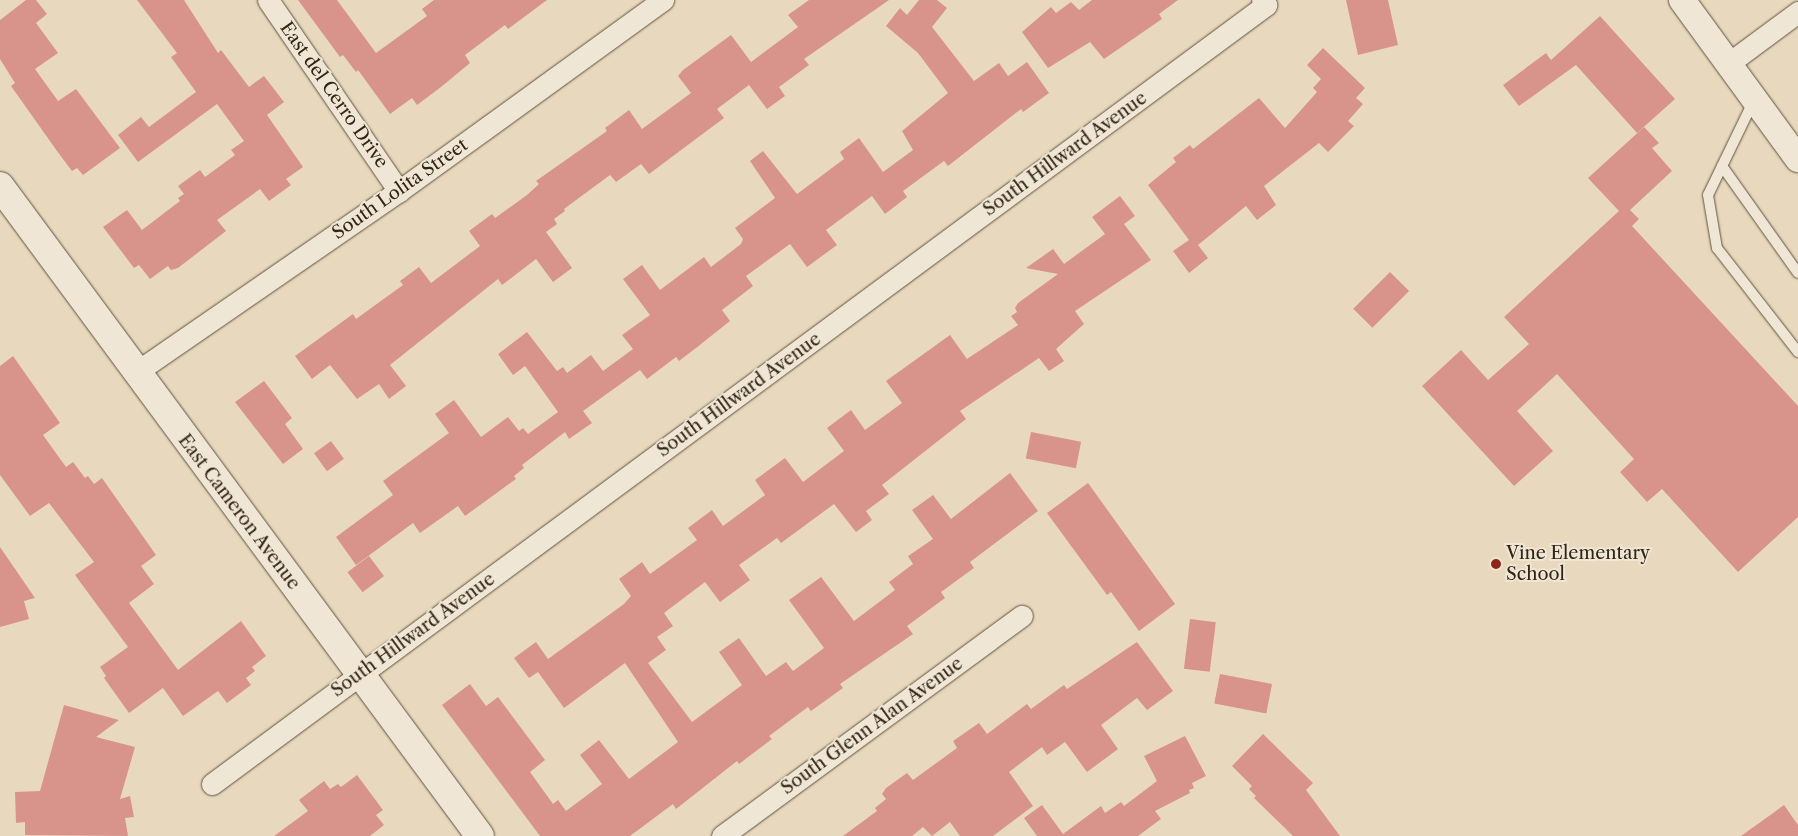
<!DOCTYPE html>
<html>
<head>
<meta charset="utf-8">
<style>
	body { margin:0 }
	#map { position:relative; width:1798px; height:836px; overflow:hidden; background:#e8d9be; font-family:"Libre Caslon Text",serif }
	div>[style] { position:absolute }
	.building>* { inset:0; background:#d8948b; transform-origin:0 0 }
	.roads { filter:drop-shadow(0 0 1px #60523e) drop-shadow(0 0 1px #60523e) }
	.service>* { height:10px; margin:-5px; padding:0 5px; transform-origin:5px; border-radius:5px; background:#f0e6d5 }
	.minor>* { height:21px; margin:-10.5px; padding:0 10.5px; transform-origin:10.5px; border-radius:10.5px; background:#f0e6d5 }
	.tertiary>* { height:26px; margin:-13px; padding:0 13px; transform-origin:13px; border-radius:13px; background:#f0e6d5 }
	.secondary>* { height:28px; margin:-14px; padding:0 14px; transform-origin:14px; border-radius:14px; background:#f0e6d5 }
	.dots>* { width:14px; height:14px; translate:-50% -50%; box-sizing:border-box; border:2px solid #f0e6d5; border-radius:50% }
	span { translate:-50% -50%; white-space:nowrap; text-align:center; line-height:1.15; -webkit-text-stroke:4px #f0e6d5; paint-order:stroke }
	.street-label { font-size:18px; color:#322513 }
	.poi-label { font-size:18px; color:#322513 }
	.left { translate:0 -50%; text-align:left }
</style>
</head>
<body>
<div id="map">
	<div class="building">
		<i style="clip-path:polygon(26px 0,36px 0,47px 14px,36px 23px,58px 53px,35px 69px,58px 101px,76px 89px,120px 148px,83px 175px,77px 168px,72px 171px,57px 151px,11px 86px,15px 83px,0 59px,0 20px)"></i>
		<i style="clip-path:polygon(137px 0,184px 0,218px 53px,221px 50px,249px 87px,264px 76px,284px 102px,267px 115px,303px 167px,286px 179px,291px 185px,269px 201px,260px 189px,217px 220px,226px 231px,178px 268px,171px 270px,168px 266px,150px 279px,139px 265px,134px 268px,103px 227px,127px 210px,142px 230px,180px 201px,178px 198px,184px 194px,178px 186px,200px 170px,205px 177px,235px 155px,231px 150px,244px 141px,217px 104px,138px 162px,118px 135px,141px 117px,149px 127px,196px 92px,171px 57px,177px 53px)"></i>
		<i style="clip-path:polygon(298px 0,337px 0,376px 53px,427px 16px,422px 9px,434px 0,547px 0,508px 29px,505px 25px,465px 55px,470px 63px,441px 87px,417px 105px,412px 98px,390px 114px,358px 70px,356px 72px,343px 55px,340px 57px)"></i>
		<i style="clip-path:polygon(809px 0,889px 0,804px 59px,809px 65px,779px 87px,785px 96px,767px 109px,749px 85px,717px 109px,724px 118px,649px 174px,641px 164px,616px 182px,610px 175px,564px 209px,565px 211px,554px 219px,557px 224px,546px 232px,572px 268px,553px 282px,536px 259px,502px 285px,498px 279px,390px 365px,406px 386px,389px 399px,379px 384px,357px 399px,330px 365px,312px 379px,295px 356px,353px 314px,356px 319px,403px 285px,400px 281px,419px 267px,431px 283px,480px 246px,469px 231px,492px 214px,495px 218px,527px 195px,539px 184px,536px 181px,607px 131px,605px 128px,629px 110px,642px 129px,691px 93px,678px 76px,683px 70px,731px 35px,751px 62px,798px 27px,788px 15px)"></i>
		<i style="clip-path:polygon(919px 0,937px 0,947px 8px,932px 27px,974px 81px,999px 63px,1008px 76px,1027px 62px,1049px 93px,1023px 112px,1021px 109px,948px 166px,944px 161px,903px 191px,907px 197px,885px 214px,872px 196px,826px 230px,837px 245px,807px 267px,790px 244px,746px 276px,753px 286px,722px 310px,730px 321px,696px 348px,679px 361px,676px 357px,647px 379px,640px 370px,583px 411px,592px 423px,569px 439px,565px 432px,522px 465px,524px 468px,514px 476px,516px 479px,465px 516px,458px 506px,420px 533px,413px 523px,356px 565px,336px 537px,393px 495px,383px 481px,449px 433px,435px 414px,454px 400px,481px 437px,508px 417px,519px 431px,523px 428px,528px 434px,558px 412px,525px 366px,513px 375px,498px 354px,527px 332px,557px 371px,563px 367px,567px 373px,591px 355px,603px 371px,633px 349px,622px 335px,650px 315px,623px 279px,642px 265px,660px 290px,704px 257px,711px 267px,741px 244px,743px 239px,735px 228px,775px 198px,750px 161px,763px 151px,797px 194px,844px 159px,840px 152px,859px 138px,883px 172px,913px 150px,902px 131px,948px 93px,918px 53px,886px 26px,900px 8px,907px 15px)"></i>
		<i style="clip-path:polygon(1092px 0,1178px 0,1159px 14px,1162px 19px,1104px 59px,1090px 42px,1048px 68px,1022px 32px,1051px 7px,1056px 13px,1071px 2px,1079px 10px)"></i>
		<i style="clip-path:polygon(1346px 0,1388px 0,1398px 45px,1358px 55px)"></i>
		<i style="clip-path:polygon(1600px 16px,1675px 99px,1637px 133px,1576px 65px,1519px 106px,1503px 85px,1546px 53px,1551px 60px)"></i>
		<i style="clip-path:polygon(1323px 48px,1365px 88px,1356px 98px,1363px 104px,1348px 121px,1354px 126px,1328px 152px,1319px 143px,1264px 186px,1276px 205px,1257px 220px,1246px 206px,1198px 245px,1208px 258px,1189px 273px,1173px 251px,1189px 240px,1148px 185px,1176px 162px,1173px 158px,1190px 145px,1193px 149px,1259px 98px,1285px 128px,1317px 92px,1313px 88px,1321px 79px,1307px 65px)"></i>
		<i style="clip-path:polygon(1644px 127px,1659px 143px,1652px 148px,1672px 171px,1630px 210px,1639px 219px,1632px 226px,1798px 406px,1798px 517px,1738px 572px,1662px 489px,1647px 502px,1620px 472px,1634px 459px,1557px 374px,1517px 411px,1553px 451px,1514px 486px,1422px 386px,1461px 350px,1488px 380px,1529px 344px,1504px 317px,1619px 211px,1588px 178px)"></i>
		<i style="clip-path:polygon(1120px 196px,1135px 216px,1124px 224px,1151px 260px,1075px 311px,1084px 324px,1056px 349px,1064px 361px,1049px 371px,1039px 358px,960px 411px,966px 419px,882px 485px,889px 494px,866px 511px,872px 520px,856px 532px,834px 504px,781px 543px,777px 538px,739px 565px,750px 580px,720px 602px,705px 582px,664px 613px,673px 626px,657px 637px,666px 650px,648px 663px,692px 722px,742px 685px,719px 652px,739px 638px,766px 676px,786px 662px,793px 671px,824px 648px,789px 600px,821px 577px,854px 621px,895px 590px,889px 582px,913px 564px,908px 556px,933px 539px,912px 510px,933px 495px,951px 519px,1010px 473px,1038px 511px,970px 562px,974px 568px,941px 592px,945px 598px,907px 626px,913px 634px,840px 684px,843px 688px,811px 711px,808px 707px,769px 736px,772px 739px,739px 764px,737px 761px,676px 809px,673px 804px,630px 836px,540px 836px,442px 705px,470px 684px,486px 706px,498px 697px,545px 760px,530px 772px,553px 804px,558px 800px,566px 811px,602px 784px,580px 755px,599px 740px,629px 779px,678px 742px,625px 663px,564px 708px,538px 672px,529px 678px,514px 658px,536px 642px,548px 659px,624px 604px,631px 596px,619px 579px,642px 562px,650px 574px,697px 540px,688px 528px,712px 510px,723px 526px,765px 495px,755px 480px,785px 458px,803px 482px,844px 451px,827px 428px,851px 410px,865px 430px,902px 403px,886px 381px,950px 335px,967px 359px,1018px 325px,1011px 316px,1017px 312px,1015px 308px,1018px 303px,1058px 274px,1026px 268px,1053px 249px,1064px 264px,1105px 234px,1092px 217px)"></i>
		<i style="left:1390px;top:272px;width:27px;height:52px;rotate:45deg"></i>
		<i style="clip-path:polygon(13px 356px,60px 423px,43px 435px,66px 467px,73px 462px,85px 478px,88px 476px,94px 484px,102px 478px,156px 555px,141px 566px,154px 584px,129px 603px,178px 670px,241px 621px,266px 656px,252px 667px,255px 671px,246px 678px,251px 685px,227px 703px,218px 691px,183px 716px,163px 688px,129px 713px,104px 678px,106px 676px,100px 667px,128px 647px,75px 575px,94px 562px,49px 503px,30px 516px,0 475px,0 366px)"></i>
		<i style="clip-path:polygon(264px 381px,292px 418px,285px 424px,303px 449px,283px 464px,235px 402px)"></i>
		<i style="left:1031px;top:432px;width:51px;height:27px;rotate:11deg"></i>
		<i style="left:331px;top:441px;width:22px;height:21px;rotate:54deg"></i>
		<i style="clip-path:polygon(1088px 483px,1175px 604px,1139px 631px,1111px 592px,1107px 595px,1047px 513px)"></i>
		<i style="clip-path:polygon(0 547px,35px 598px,24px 601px,29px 619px,0 627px)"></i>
		<i style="left:369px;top:556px;width:25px;height:27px;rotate:53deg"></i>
		<i style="left:1190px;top:619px;width:26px;height:50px;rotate:7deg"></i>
		<i style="clip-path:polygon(1137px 642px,1173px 691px,1147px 710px,1137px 698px,1101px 725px,1118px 749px,1087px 772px,1065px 742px,1047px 755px,1042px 747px,1009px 772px,1033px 806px,993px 836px,960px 836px,950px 822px,932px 836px,923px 827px,912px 836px,843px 836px,877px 811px,875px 808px,886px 799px,882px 794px,886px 788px,907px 773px,913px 780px,957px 748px,953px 741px,979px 723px,987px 734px,1027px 704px,1031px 709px,1064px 685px,1067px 689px)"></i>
		<i style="left:1220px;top:674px;width:53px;height:30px;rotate:11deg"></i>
		<i style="clip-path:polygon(64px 705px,119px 720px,96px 737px,135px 747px,120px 799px,130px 796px,134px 817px,125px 818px,128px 836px,25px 835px,25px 822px,16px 823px,15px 792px,40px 791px)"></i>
		<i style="clip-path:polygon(1263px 734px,1313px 783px,1306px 790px,1340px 836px,1293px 836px,1254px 798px,1256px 796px,1249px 789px,1252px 786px,1232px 766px)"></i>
		<i style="clip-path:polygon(1185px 736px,1206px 776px,1192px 783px,1194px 788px,1189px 790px,1190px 793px,1155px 811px,1161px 819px,1138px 836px,1037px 836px,1024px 818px,1042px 805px,1063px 834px,1101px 806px,1105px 813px,1121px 802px,1124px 806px,1157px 781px,1144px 756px)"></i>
		<i style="clip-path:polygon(357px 775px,383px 810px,376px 815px,384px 825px,370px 836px,274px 836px,308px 811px,299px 800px,324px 781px,330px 789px,338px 784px,341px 787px)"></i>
		<i style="clip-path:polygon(1784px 805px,1798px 825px,1798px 836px,1741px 836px)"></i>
	</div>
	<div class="roads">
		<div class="service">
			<i style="left:1753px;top:102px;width:103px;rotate:115.8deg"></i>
			<i style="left:1708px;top:195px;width:54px;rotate:80.4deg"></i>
			<i style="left:1717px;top:248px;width:132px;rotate:52.1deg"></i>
			<i style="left:1722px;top:166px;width:131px;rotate:54.6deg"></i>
		</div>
		<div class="minor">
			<i style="left:268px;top:0;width:232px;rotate:55.6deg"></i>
			<i style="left:1729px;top:63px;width:86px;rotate:-36.5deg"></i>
			<i style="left:135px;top:373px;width:321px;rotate:-34.6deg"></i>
			<i style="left:399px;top:191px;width:326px;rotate:-35.9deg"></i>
			<i style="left:212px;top:784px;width:1311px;rotate:-36.47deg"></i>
			<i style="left:1266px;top:5px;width:6px;rotate:-129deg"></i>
			<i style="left:722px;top:836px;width:372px;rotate:-36.3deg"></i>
		</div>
		<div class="tertiary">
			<i style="left:1682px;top:0;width:197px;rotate:53.9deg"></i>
		</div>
		<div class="secondary">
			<i style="left:0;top:186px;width:808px;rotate:53.56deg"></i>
		</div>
	</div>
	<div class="dots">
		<i style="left:1496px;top:564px;background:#8f2418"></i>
	</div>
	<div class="street-label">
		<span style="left:334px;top:95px;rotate:55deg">East del Cerro Drive</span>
		<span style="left:1065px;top:154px;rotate:-36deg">South Hillward Avenue</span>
		<span style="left:400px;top:189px;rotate:-35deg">South Lolita Street</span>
		<span style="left:739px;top:395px;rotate:-36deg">South Hillward Avenue</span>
		<span style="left:239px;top:512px;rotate:53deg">East Cameron Avenue</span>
		<span style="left:413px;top:635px;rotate:-36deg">South Hillward Avenue</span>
		<span style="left:872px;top:726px;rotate:-36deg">South Glenn Alan Avenue</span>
	</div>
	<div class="poi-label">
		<span class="left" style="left:1506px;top:564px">Vine Elementary<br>School</span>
	</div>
</div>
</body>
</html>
